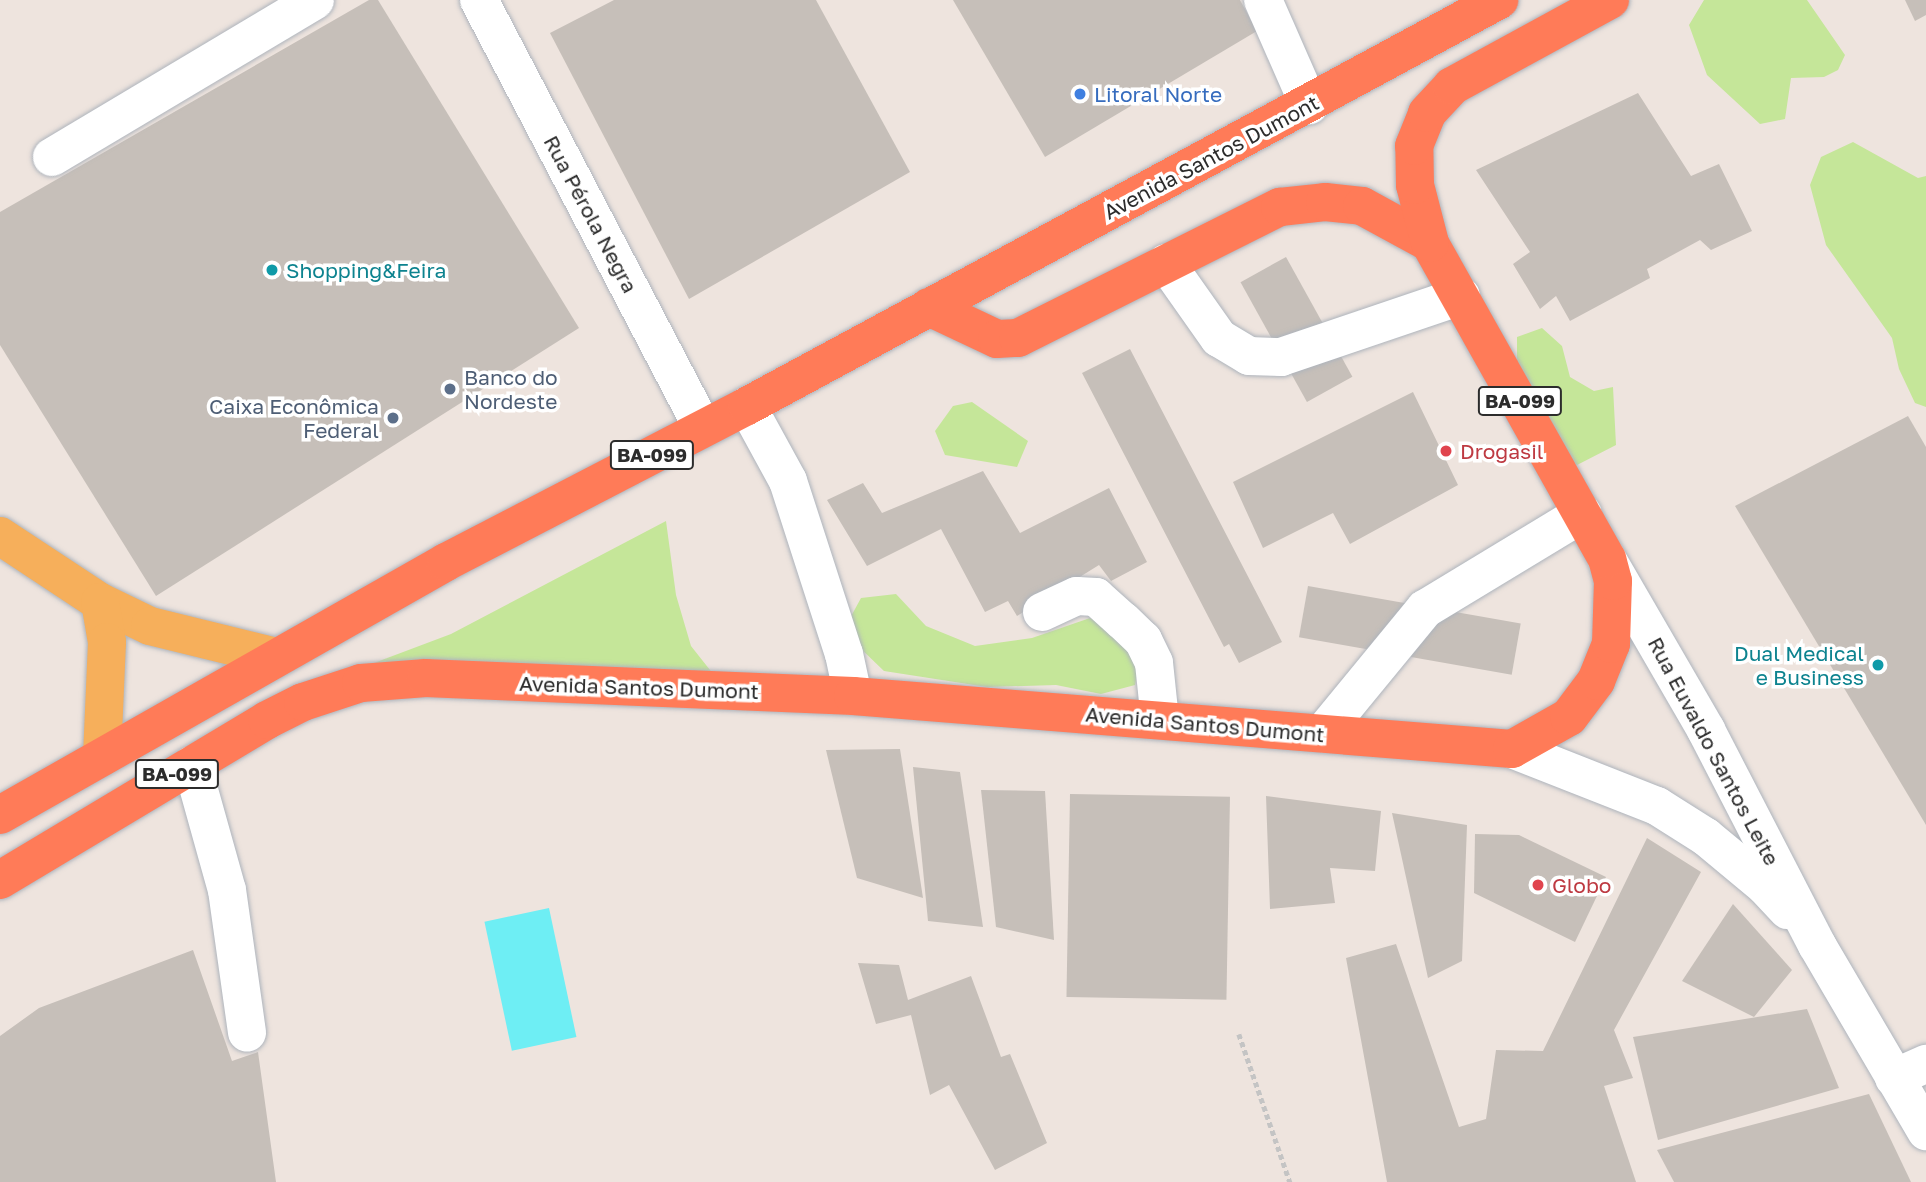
<!DOCTYPE html>
<html>
<head>
<meta charset="utf-8">
<style>
	body { margin:0 }
	#map { position:relative; width:1926px; height:1182px; overflow:hidden; background:#eee4de; font-family:"Golos Text",sans-serif }
	div>[style] { position:absolute }
	.green>* { inset:0; background:#c5e699 }
	.water>* { inset:0; background:#6eeef4; transform-origin:0 0 }
	.building>* { inset:0; background:#c6bfb9; transform-origin:0 0 }
	.path>* { height:4.5px; margin-top:-2.25px; transform-origin:0; background:repeating-linear-gradient(90deg,#c4c4c4 0 5px,transparent 0 8.5px) }
	.roads { filter:drop-shadow(0 0 2px #aeb4bc) drop-shadow(0 0 2px #aeb4bc) }
	.minor>* { height:38px; margin:-19px; padding:0 19px; transform-origin:19px; border-radius:19px; background:#fff }
	.major>* { height:38px; margin:-19px; padding:0 19px; transform-origin:19px; border-radius:19px; background:#f6af5b }
	.highway>* { height:38px; margin:-19px; padding:0 19px; transform-origin:19px; border-radius:19px; background:#ff7b58 }
	.dots>* { width:19px; height:19px; translate:-50% -50%; box-sizing:border-box; border:4px solid #fff; border-radius:50% }
	span { translate:-50% -50%; white-space:nowrap; text-align:center; line-height:1.15; -webkit-text-stroke:7px #fff; paint-order:stroke }
	.shield-label span { padding:2px 5px; background:#fff; border:2px solid; border-radius:5px; -webkit-text-stroke-width:0 }
	.shield-label { font-size:19px; color:#2c2c2c; font-weight:700 }
	.shop-label { font-size:21px; color:#366cbe }
	.left { translate:0 -50%; text-align:left }
	.street-label { font-size:21px; color:#2c2c2c }
	.culture-label { font-size:21px; color:#0d838f }
	.right { translate:-100% -50%; text-align:right }
	.service-label { font-size:21px; color:#4e5e75 }
	.health-label { font-size:21px; color:#be3a42 }
</style>
</head>
<body>
<div id="map">
	<div class="green">
		<i style="clip-path:polygon(1704px 0,1807px 0,1845px 55px,1838px 70px,1824px 77px,1791px 78px,1785px 119px,1760px 124px,1707px 75px,1689px 25px)"></i>
		<i style="clip-path:polygon(1853px 142px,1918px 178px,1926px 176px,1926px 407px,1915px 403px,1899px 369px,1892px 338px,1826px 245px,1810px 185px,1821px 157px)"></i>
		<i style="clip-path:polygon(1542px 328px,1562px 346px,1570px 377px,1594px 391px,1613px 387px,1616px 445px,1577px 465px,1549px 443px,1517px 370px,1517px 337px)"></i>
		<i style="clip-path:polygon(972px 402px,1028px 441px,1017px 467px,945px 455px,935px 431px,953px 406px)"></i>
		<i style="clip-path:polygon(666px 521px,676px 595px,691px 646px,725px 689px,358px 669px,451px 634px)"></i>
		<i style="clip-path:polygon(896px 594px,926px 626px,975px 646px,1032px 638px,1090px 618px,1128px 635px,1140px 661px,1135px 685px,1101px 694px,1056px 685px,987px 687px,884px 671px,857px 645px,849px 620px,861px 598px)"></i>
	</div>
	<div class="water">
		<i style="left:549px;top:908px;width:132px;height:66px;rotate:78deg"></i>
	</div>
	<div class="building">
		<i style="clip-path:polygon(369px 0,378px 0,579px 328px,156px 596px,0 345px,0 212px)"></i>
		<i style="clip-path:polygon(614px 0,816px 0,910px 172px,689px 299px,550px 33px)"></i>
		<i style="clip-path:polygon(953px 0,1240px 0,1257px 31px,1045px 157px)"></i>
		<i style="clip-path:polygon(1905px 0,1926px 0,1926px 15px,1915px 21px)"></i>
		<i style="clip-path:polygon(1638px 93px,1691px 176px,1719px 164px,1752px 231px,1711px 250px,1700px 240px,1647px 269px,1650px 278px,1570px 321px,1556px 296px,1540px 309px,1513px 264px,1530px 252px,1476px 170px)"></i>
		<i style="left:1286px;top:257px;width:137px;height:52px;rotate:61deg"></i>
		<i style="clip-path:polygon(1130px 349px,1282px 642px,1239px 663px,1229px 644px,1224px 647px,1082px 373px)"></i>
		<i style="clip-path:polygon(1413px 392px,1458px 485px,1350px 544px,1333px 513px,1263px 548px,1233px 482px)"></i>
		<i style="clip-path:polygon(1908px 416px,1926px 447px,1926px 825px,1735px 506px)"></i>
		<i style="clip-path:polygon(983px 471px,1020px 533px,1109px 488px,1147px 562px,1111px 581px,1099px 565px,1017px 616px,1008px 601px,985px 612px,941px 529px,867px 566px,827px 500px,863px 483px,882px 513px)"></i>
		<i style="left:1308px;top:586px;width:216px;height:52px;rotate:10deg"></i>
		<i style="clip-path:polygon(900px 749px,923px 898px,857px 878px,826px 750px)"></i>
		<i style="clip-path:polygon(913px 767px,960px 772px,983px 927px,928px 921px)"></i>
		<i style="clip-path:polygon(981px 790px,1045px 791px,1054px 940px,996px 927px)"></i>
		<i style="left:1070px;top:794px;width:160px;height:203px;rotate:1deg"></i>
		<i style="clip-path:polygon(1266px 796px,1381px 811px,1375px 871px,1330px 868px,1335px 903px,1270px 909px)"></i>
		<i style="clip-path:polygon(1392px 813px,1467px 825px,1462px 961px,1428px 978px)"></i>
		<i style="clip-path:polygon(1475px 834px,1519px 835px,1606px 877px,1575px 942px,1474px 893px)"></i>
		<i style="clip-path:polygon(1647px 838px,1701px 872px,1614px 1030px,1633px 1078px,1604px 1086px,1636px 1182px,1387px 1182px,1346px 958px,1396px 944px,1459px 1127px,1486px 1119px,1496px 1050px,1543px 1051px)"></i>
		<i style="clip-path:polygon(1733px 904px,1792px 970px,1754px 1017px,1682px 981px)"></i>
		<i style="clip-path:polygon(193px 950px,232px 1061px,258px 1052px,276px 1182px,0 1182px,0 1036px,39px 1008px)"></i>
		<i style="clip-path:polygon(858px 963px,899px 965px,908px 1000px,971px 976px,1001px 1057px,1010px 1054px,1047px 1143px,995px 1170px,949px 1085px,930px 1095px,911px 1015px,876px 1024px)"></i>
		<i style="clip-path:polygon(1807px 1009px,1839px 1088px,1658px 1140px,1633px 1037px)"></i>
		<i style="clip-path:polygon(1869px 1094px,1911px 1182px,1674px 1182px,1657px 1150px)"></i>
	</div>
	<div class="path">
		<i style="left:1239px;top:1034px;width:157px;rotate:71deg"></i>
	</div>
	<div class="roads">
		<div class="minor">
			<i style="left:479px;top:0;width:483px;rotate:62.4deg"></i>
			<i style="left:1263px;top:0;width:115px;rotate:66.3deg"></i>
			<i style="left:52px;top:157px;width:306px;rotate:-30.8deg"></i>
			<i style="left:1166px;top:263px;width:92px;rotate:54.8deg"></i>
			<i style="left:1219px;top:338px;width:35px;rotate:31deg"></i>
			<i style="left:1249px;top:356px;width:32px;rotate:2deg"></i>
			<i style="left:1281px;top:357px;width:190px;rotate:-18.7deg"></i>
			<i style="left:747px;top:406px;width:85px;rotate:61.3deg"></i>
			<i style="left:788px;top:481px;width:182px;rotate:72.1deg"></i>
			<i style="left:844px;top:654px;width:43px;rotate:77.9deg"></i>
			<i style="left:1607px;top:559px;width:198px;rotate:59.9deg"></i>
			<i style="left:1706px;top:730px;width:242px;rotate:62.7deg"></i>
			<i style="left:1817px;top:945px;width:216px;rotate:59.6deg"></i>
			<i style="left:1042px;top:612px;width:38px;rotate:-25deg"></i>
			<i style="left:1077px;top:596px;width:19px;rotate:3deg"></i>
			<i style="left:1096px;top:597px;width:36px;rotate:42deg"></i>
			<i style="left:1123px;top:621px;width:28px;rotate:44deg"></i>
			<i style="left:1143px;top:640px;width:25px;rotate:64deg"></i>
			<i style="left:1154px;top:663px;width:57px;rotate:84deg"></i>
			<i style="left:1323px;top:733px;width:161px;rotate:-50.6deg"></i>
			<i style="left:1425px;top:609px;width:184px;rotate:-31.2deg"></i>
			<i style="left:1512px;top:749px;width:156px;rotate:21.5deg"></i>
			<i style="left:1657px;top:806px;width:58px;rotate:32.3deg"></i>
			<i style="left:1706px;top:837px;width:77px;rotate:39.7deg"></i>
			<i style="left:1765px;top:886px;width:33px;rotate:47deg"></i>
			<i style="left:192px;top:765px;width:130px;rotate:74.4deg"></i>
			<i style="left:227px;top:890px;width:144px;rotate:82deg"></i>
			<i style="left:1894px;top:1078px;width:35px;rotate:-24deg"></i>
		</div>
		<div class="major">
			<i style="left:0;top:536px;width:120px;rotate:33.4deg"></i>
			<i style="left:100px;top:602px;width:55px;rotate:25.6deg"></i>
			<i style="left:150px;top:626px;width:130px;rotate:13.8deg"></i>
			<i style="left:100px;top:602px;width:41px;rotate:80.1deg"></i>
			<i style="left:107px;top:642px;width:115px;rotate:92.5deg"></i>
		</div>
		<div class="highway">
			<i style="left:929px;top:307px;width:75px;rotate:25.2deg"></i>
			<i style="left:997px;top:339px;width:21px;rotate:-3deg"></i>
			<i style="left:1018px;top:338px;width:293px;rotate:-26.6deg"></i>
			<i style="left:1280px;top:207px;width:45px;rotate:-6.3deg"></i>
			<i style="left:1325px;top:202px;width:37px;rotate:6deg"></i>
			<i style="left:1362px;top:206px;width:77px;rotate:28.6deg"></i>
			<i style="left:0;top:815px;width:513px;rotate:-29.56deg"></i>
			<i style="left:446px;top:562px;width:339px;rotate:-27.4deg"></i>
			<i style="left:747px;top:406px;width:855px;rotate:-28.36deg"></i>
			<i style="left:0;top:880px;width:311px;rotate:-30.9deg"></i>
			<i style="left:267px;top:720px;width:40px;rotate:-26.6deg"></i>
			<i style="left:303px;top:702px;width:61px;rotate:-18.1deg"></i>
			<i style="left:361px;top:683px;width:65px;rotate:-4.4deg"></i>
			<i style="left:426px;top:678px;width:427px;rotate:2.4deg"></i>
			<i style="left:853px;top:696px;width:661px;rotate:4.6deg"></i>
			<i style="left:1512px;top:749px;width:65px;rotate:-29.3deg"></i>
			<i style="left:1569px;top:717px;width:45px;rotate:-53.1deg"></i>
			<i style="left:1596px;top:681px;width:40px;rotate:-68deg"></i>
			<i style="left:1611px;top:644px;width:63px;rotate:-88.2deg"></i>
			<i style="left:1613px;top:581px;width:23px;rotate:-105deg"></i>
			<i style="left:1607px;top:559px;width:362px;rotate:-119.3deg"></i>
			<i style="left:1430px;top:243px;width:60px;rotate:-104.5deg"></i>
			<i style="left:1415px;top:185px;width:39px;rotate:-91deg"></i>
			<i style="left:1414px;top:146px;width:35px;rotate:-68deg"></i>
			<i style="left:1427px;top:113px;width:37px;rotate:-47deg"></i>
			<i style="left:1452px;top:86px;width:180px;rotate:-28.6deg"></i>
		</div>
	</div>
	<div class="dots">
		<i style="left:1080px;top:94px;background:#3f7fe0"></i>
		<i style="left:272px;top:270px;background:#0f9aa8"></i>
		<i style="left:450px;top:389px;background:#5c6f8a"></i>
		<i style="left:393px;top:418px;background:#5c6f8a"></i>
		<i style="left:1446px;top:451px;background:#e0444e"></i>
		<i style="left:1878px;top:665px;background:#0f9aa8"></i>
		<i style="left:1538px;top:885px;background:#e0444e"></i>
	</div>
	<div class="shield-label">
		<span style="left:1520px;top:401px">BA-099</span>
		<span style="left:652px;top:455px">BA-099</span>
		<span style="left:177px;top:774px">BA-099</span>
	</div>
	<div class="shop-label">
		<span class="left" style="left:1094px;top:94px">Litoral Norte</span>
	</div>
	<div class="street-label">
		<span style="left:1211px;top:157px;rotate:-28deg">Avenida Santos Dumont</span>
		<span style="left:591px;top:214px;rotate:62deg">Rua Pérola Negra</span>
		<span style="left:639px;top:687px;rotate:2deg">Avenida Santos Dumont</span>
		<span style="left:1205px;top:724px;rotate:5deg">Avenida Santos Dumont</span>
		<span style="left:1714px;top:751px;rotate:62deg">Rua Euvaldo Santos Leite</span>
	</div>
	<div class="culture-label">
		<span class="left" style="left:286px;top:270px">Shopping&amp;Feira</span>
		<span class="right" style="left:1864px;top:665px">Dual Medical<br>e Business</span>
	</div>
	<div class="service-label">
		<span class="left" style="left:464px;top:389px">Banco do<br>Nordeste</span>
		<span class="right" style="left:379px;top:418px">Caixa Econômica<br>Federal</span>
	</div>
	<div class="health-label">
		<span class="left" style="left:1460px;top:451px">Drogasil</span>
		<span class="left" style="left:1552px;top:885px">Globo</span>
	</div>
</div>
</body>
</html>
